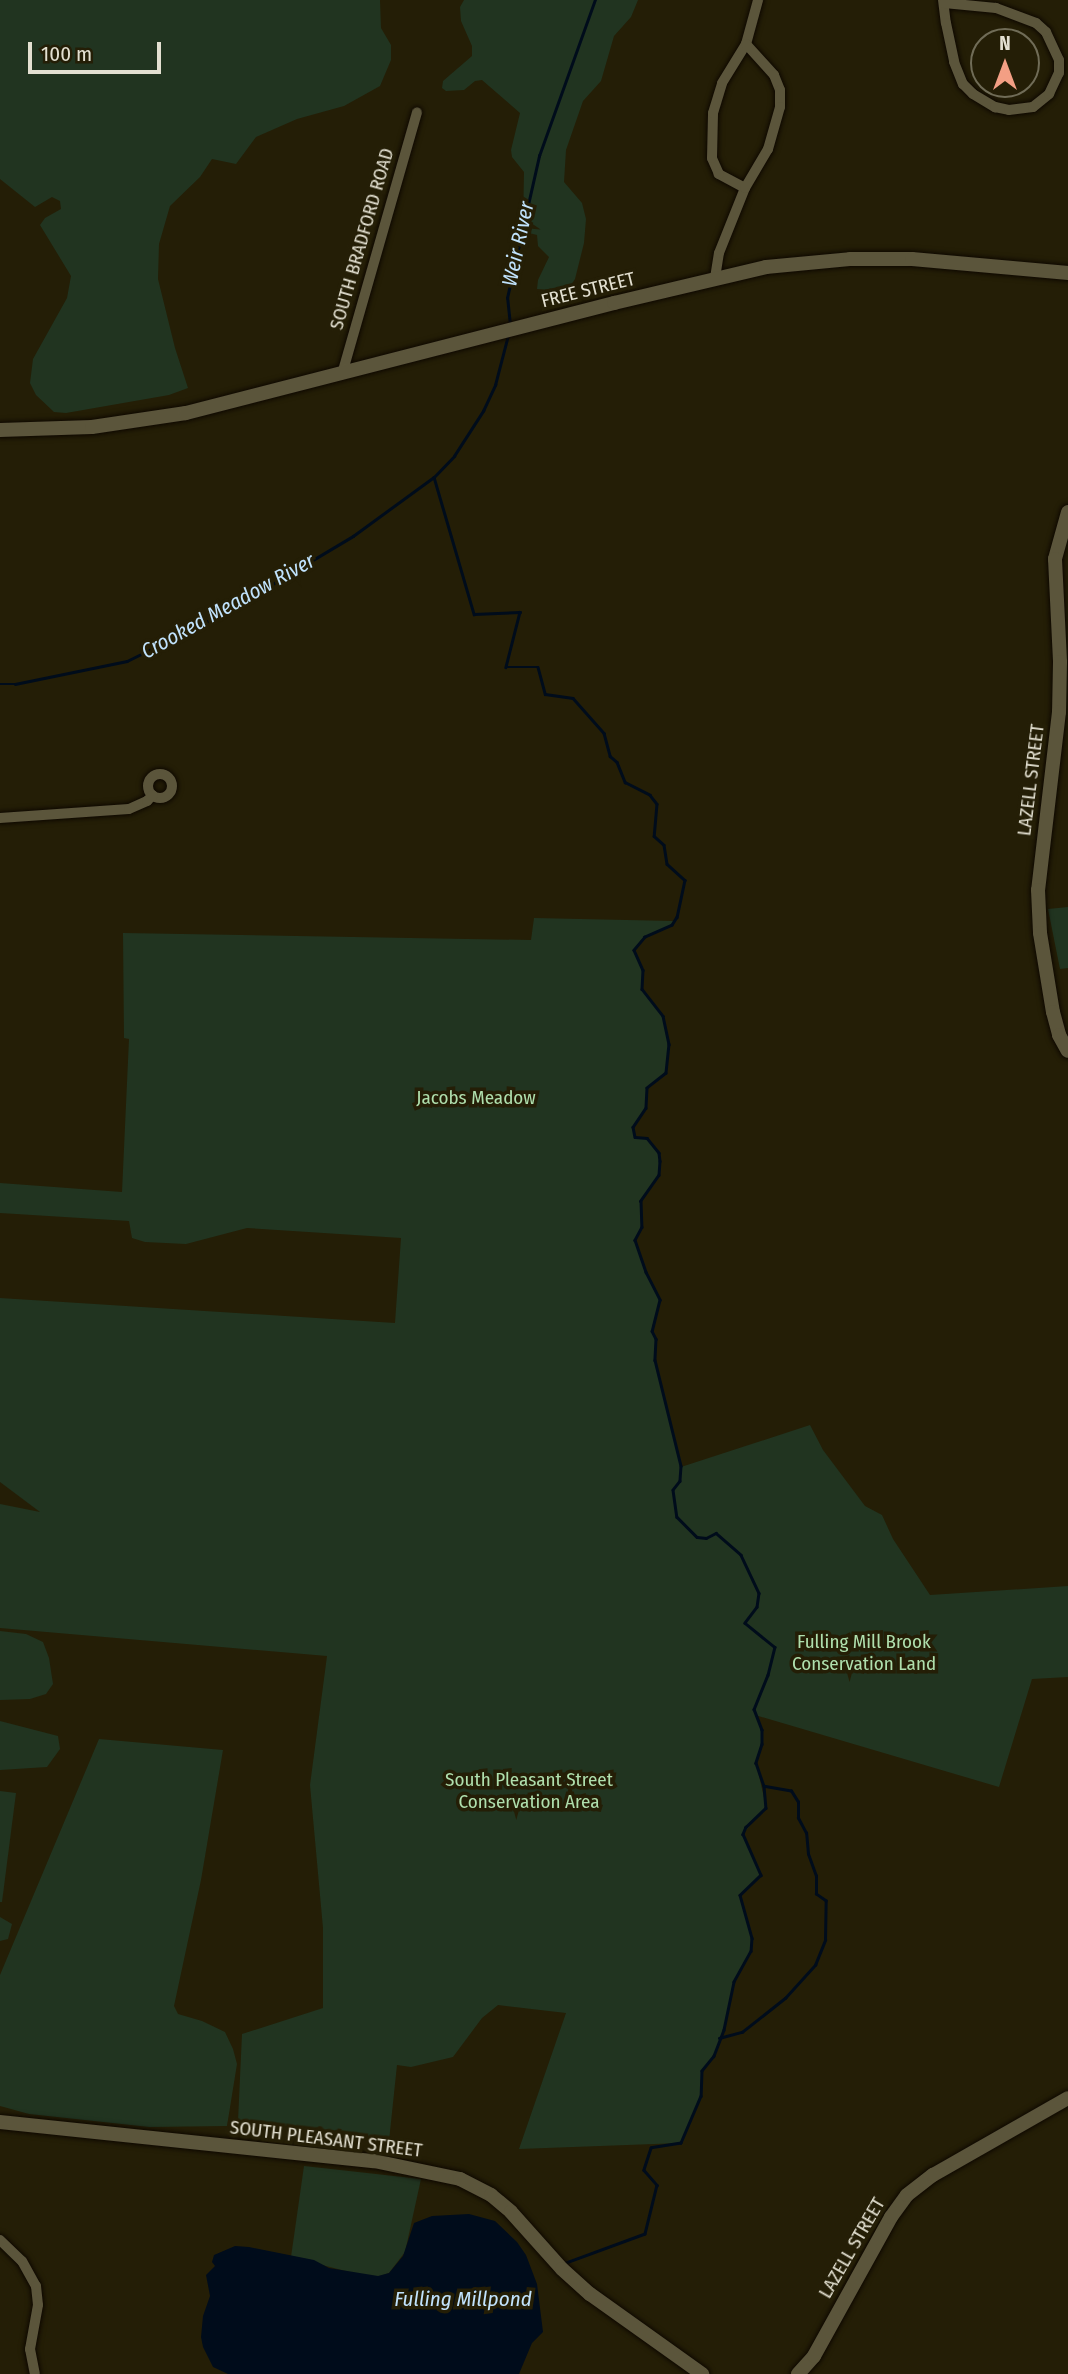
<!DOCTYPE html>
<html>
<head>
<meta charset="utf-8">
<style>
	body { margin:0 }
	#map { position:relative; width:1068px; height:2374px; overflow:hidden; background:#241e06; font-family:"Fira Sans Condensed",sans-serif }
	div>[style] { position:absolute }
	.green>* { inset:0; background:#213420 }
	.water>* { inset:0; background:#000c1b }
	.stream>* { height:2.5px; margin:-1.25px; padding:0 1.25px; transform-origin:1.25px; border-radius:1.25px; background:#000c1b }
	.roads { filter:drop-shadow(0 0 2px #0e0800) drop-shadow(0 0 2px #0e0800) }
	.street>* { height:10px; margin:-5px; padding:0 5px; transform-origin:5px; border-radius:5px; background:#5b553b }
	.street>.ring { margin:-5px; padding:0; box-sizing:content-box; background:none; border:10px solid #5b553b; border-radius:50% }
	.secondary>* { height:14px; margin:-7px; padding:0 7px; transform-origin:7px; border-radius:7px; background:#5b553b }
	span { translate:-50% -50%; white-space:nowrap; text-align:center; line-height:1.15; -webkit-text-stroke:7px #241e06; paint-order:stroke }
	.street-label { font-size:19px; color:#e3e0d1 }
	.park-label { font-size:19px; color:#afdfad }
	.water-label { font-size:21px; color:#c1e3fd; font-style:italic }
	.north { position:absolute; left:970px; top:28px; width:70px; height:70px; box-sizing:border-box; background:#241e06; border:2px solid #706c57; border-radius:50%; rotate:0deg; font-size:19px; font-weight:700; line-height:28px; text-align:center; color:#e3e0d1 }
	.north::after { content:''; display:block; margin:auto; width:24px; height:32px; background:#f39f84; clip-path:polygon(50% 0,100% 100%,50% 72%,0 100%) }
	.scale { position:absolute; left:28px; top:42px; width:133px; height:32px; box-sizing:border-box; border:4px solid #e3e0d1; border-top:0; padding-left:9px; font-size:21px; line-height:24px; white-space:nowrap; color:#e3e0d1; -webkit-text-stroke:5px #241e06; paint-order:stroke }
</style>
</head>
<body>
<div id="map">
	<div class="green">
		<i style="clip-path:polygon(0 0,380px 0,381px 28px,391px 45px,391px 60px,380px 86px,344px 106px,297px 119px,256px 137px,236px 164px,212px 159px,200px 177px,170px 206px,159px 244px,158px 279px,175px 348px,188px 388px,169px 395px,66px 413px,54px 412px,36px 395px,30px 383px,33px 359px,67px 298px,71px 276px,40px 225px,45px 218px,61px 209px,60px 201px,52px 197px,35px 207px,0 179px)"></i>
		<i style="clip-path:polygon(464px 0,638px 0,631px 17px,614px 36px,601px 81px,583px 101px,566px 150px,564px 182px,582px 203px,586px 219px,584px 243px,575px 279px,567px 291px,537px 289px,538px 280px,549px 257px,538px 246px,537px 235px,529px 233px,523px 225px,524px 172px,512px 157px,511px 150px,520px 113px,482px 80px,475px 81px,464px 90px,446px 91px,442px 88px,443px 81px,472px 56px,472px 46px,461px 21px,460px 7px)"></i>
		<i style="clip-path:polygon(1068px 907px,1068px 968px,1060px 969px,1048px 909px)"></i>
		<i style="clip-path:polygon(534px 918px,673px 921px,671px 926px,641px 940px,634px 950px,643px 970px,642px 989px,663px 1016px,669px 1044px,666px 1073px,647px 1088px,646px 1108px,633px 1130px,635px 1137px,647px 1138px,660px 1155px,659px 1175px,641px 1201px,642px 1227px,635px 1240px,646px 1272px,660px 1300px,652px 1327px,656px 1339px,655px 1360px,681px 1467px,810px 1425px,823px 1450px,865px 1506px,882px 1515px,893px 1539px,930px 1595px,1068px 1586px,1068px 1677px,1032px 1679px,999px 1787px,755px 1715px,762px 1730px,762px 1744px,756px 1763px,766px 1806px,743px 1834px,761px 1875px,740px 1895px,752px 1938px,751px 1951px,734px 1982px,724px 2030px,714px 2056px,702px 2071px,701px 2096px,681px 2143px,519px 2149px,566px 2013px,498px 2005px,482px 2018px,453px 2057px,411px 2067px,397px 2065px,389px 2141px,351px 2132px,238px 2121px,242px 2034px,323px 2008px,323px 1928px,310px 1785px,327px 1656px,0 1628px,0 1504px,40px 1512px,0 1482px,0 1298px,395px 1323px,401px 1238px,247px 1228px,186px 1244px,145px 1242px,132px 1238px,129px 1221px,0 1213px,0 1183px,122px 1192px,129px 1039px,124px 1038px,123px 933px,531px 940px)"></i>
		<i style="clip-path:polygon(0 1631px,26px 1634px,43px 1642px,49px 1658px,53px 1684px,46px 1694px,30px 1699px,0 1700px)"></i>
		<i style="clip-path:polygon(0 1721px,58px 1736px,60px 1749px,47px 1767px,0 1770px)"></i>
		<i style="clip-path:polygon(99px 1739px,223px 1750px,201px 1880px,174px 2006px,178px 2014px,202px 2021px,225px 2032px,233px 2049px,237px 2064px,227px 2126px,149px 2127px,29px 2114px,0 2106px,0 1975px)"></i>
		<i style="clip-path:polygon(0 1791px,16px 1793px,2px 1902px,0 1902px)"></i>
		<i style="clip-path:polygon(0 1917px,12px 1924px,8px 1939px,0 1941px)"></i>
		<i style="clip-path:polygon(304px 2166px,421px 2179px,405px 2252px,389px 2273px,377px 2277px,361px 2275px,291px 2257px)"></i>
	</div>
	<div class="water">
		<i style="clip-path:polygon(469px 2214px,495px 2221px,517px 2242px,526px 2255px,537px 2284px,543px 2332px,532px 2343px,519px 2374px,228px 2374px,213px 2367px,203px 2347px,201px 2337px,203px 2316px,210px 2296px,206px 2275px,215px 2266px,212px 2262px,214px 2255px,235px 2246px,249px 2247px,314px 2260px,329px 2268px,378px 2276px,389px 2273px,403px 2256px,414px 2223px,432px 2216px)"></i>
	</div>
	<div class="stream">
		<i style="left:510px;top:325px;width:27px;rotate:-96deg"></i>
		<i style="left:507px;top:298px;width:146px;rotate:-77.3deg"></i>
		<i style="left:539px;top:156px;width:166px;rotate:-70.3deg"></i>
		<i style="left:434px;top:477px;width:143px;rotate:73.7deg"></i>
		<i style="left:474px;top:614px;width:46px;rotate:-2.5deg"></i>
		<i style="left:520px;top:612px;width:57px;rotate:104.3deg"></i>
		<i style="left:506px;top:667px;width:32px"></i>
		<i style="left:538px;top:667px;width:28px;rotate:75deg"></i>
		<i style="left:545px;top:694px;width:28px;rotate:8deg"></i>
		<i style="left:573px;top:698px;width:47px;rotate:48.5deg"></i>
		<i style="left:604px;top:733px;width:24px;rotate:75deg"></i>
		<i style="left:610px;top:756px;width:9px;rotate:41deg"></i>
		<i style="left:617px;top:762px;width:22px;rotate:68deg"></i>
		<i style="left:625px;top:782px;width:28px;rotate:27deg"></i>
		<i style="left:650px;top:795px;width:11px;rotate:52deg"></i>
		<i style="left:657px;top:804px;width:32px;rotate:95deg"></i>
		<i style="left:654px;top:836px;width:13px;rotate:42deg"></i>
		<i style="left:664px;top:845px;width:19px;rotate:81deg"></i>
		<i style="left:667px;top:864px;width:24px;rotate:42deg"></i>
		<i style="left:685px;top:880px;width:38px;rotate:102deg"></i>
		<i style="left:677px;top:917px;width:9px;rotate:122deg"></i>
		<i style="left:672px;top:925px;width:30px;rotate:156deg"></i>
		<i style="left:645px;top:937px;width:17px;rotate:130deg"></i>
		<i style="left:634px;top:950px;width:22px;rotate:66deg"></i>
		<i style="left:643px;top:970px;width:19px;rotate:93deg"></i>
		<i style="left:642px;top:989px;width:34px;rotate:52deg"></i>
		<i style="left:663px;top:1016px;width:29px;rotate:78deg"></i>
		<i style="left:669px;top:1044px;width:29px;rotate:96deg"></i>
		<i style="left:666px;top:1073px;width:24px;rotate:142deg"></i>
		<i style="left:647px;top:1088px;width:20px;rotate:93deg"></i>
		<i style="left:646px;top:1108px;width:23px;rotate:124deg"></i>
		<i style="left:633px;top:1127px;width:10px;rotate:79deg"></i>
		<i style="left:635px;top:1137px;width:12px;rotate:5deg"></i>
		<i style="left:647px;top:1138px;width:19px;rotate:51deg"></i>
		<i style="left:659px;top:1153px;width:8px;rotate:83deg"></i>
		<i style="left:660px;top:1161px;width:14px;rotate:94deg"></i>
		<i style="left:659px;top:1175px;width:32px;rotate:125deg"></i>
		<i style="left:641px;top:1201px;width:26px;rotate:88deg"></i>
		<i style="left:642px;top:1227px;width:15px;rotate:118deg"></i>
		<i style="left:635px;top:1240px;width:34px;rotate:71deg"></i>
		<i style="left:646px;top:1272px;width:31px;rotate:63deg"></i>
		<i style="left:660px;top:1300px;width:32px;rotate:104deg"></i>
		<i style="left:652px;top:1331px;width:9px;rotate:63deg"></i>
		<i style="left:656px;top:1339px;width:21px;rotate:93deg"></i>
		<i style="left:655px;top:1360px;width:109px;rotate:76.2deg"></i>
		<i style="left:681px;top:1466px;width:15px;rotate:94deg"></i>
		<i style="left:680px;top:1481px;width:11px;rotate:128deg"></i>
		<i style="left:673px;top:1490px;width:27px;rotate:82deg"></i>
		<i style="left:677px;top:1517px;width:28px;rotate:45deg"></i>
		<i style="left:697px;top:1537px;width:9px;rotate:6deg"></i>
		<i style="left:706px;top:1538px;width:11px;rotate:-27deg"></i>
		<i style="left:716px;top:1533px;width:33px;rotate:41deg"></i>
		<i style="left:741px;top:1555px;width:42px;rotate:64.7deg"></i>
		<i style="left:759px;top:1593px;width:14px;rotate:98deg"></i>
		<i style="left:757px;top:1607px;width:20px;rotate:127deg"></i>
		<i style="left:745px;top:1623px;width:38px;rotate:39deg"></i>
		<i style="left:775px;top:1647px;width:29px;rotate:104deg"></i>
		<i style="left:768px;top:1675px;width:37px;rotate:112deg"></i>
		<i style="left:754px;top:1709px;width:22px;rotate:69deg"></i>
		<i style="left:762px;top:1730px;width:14px;rotate:90deg"></i>
		<i style="left:762px;top:1744px;width:20px;rotate:108deg"></i>
		<i style="left:756px;top:1763px;width:24px;rotate:71deg"></i>
		<i style="left:764px;top:1786px;width:22px;rotate:85deg"></i>
		<i style="left:766px;top:1808px;width:28px;rotate:136deg"></i>
		<i style="left:746px;top:1827px;width:8px;rotate:113deg"></i>
		<i style="left:743px;top:1834px;width:45px;rotate:66.3deg"></i>
		<i style="left:761px;top:1875px;width:29px;rotate:136deg"></i>
		<i style="left:740px;top:1895px;width:45px;rotate:74.4deg"></i>
		<i style="left:752px;top:1938px;width:13px;rotate:94deg"></i>
		<i style="left:751px;top:1951px;width:35px;rotate:119deg"></i>
		<i style="left:734px;top:1982px;width:49px;rotate:101.8deg"></i>
		<i style="left:724px;top:2030px;width:28px;rotate:111deg"></i>
		<i style="left:714px;top:2056px;width:19px;rotate:129deg"></i>
		<i style="left:702px;top:2071px;width:25px;rotate:92deg"></i>
		<i style="left:701px;top:2096px;width:51px;rotate:113.1deg"></i>
		<i style="left:681px;top:2143px;width:30px;rotate:171deg"></i>
		<i style="left:651px;top:2148px;width:23px;rotate:108deg"></i>
		<i style="left:644px;top:2170px;width:20px;rotate:49deg"></i>
		<i style="left:657px;top:2185px;width:50px;rotate:103.8deg"></i>
		<i style="left:645px;top:2234px;width:84px;rotate:159.8deg"></i>
		<i style="left:0;top:684px;width:15px"></i>
		<i style="left:15px;top:684px;width:114px;rotate:-11.6deg"></i>
		<i style="left:127px;top:661px;width:108px;rotate:-26.3deg"></i>
		<i style="left:224px;top:613px;width:150px;rotate:-30.8deg"></i>
		<i style="left:353px;top:536px;width:100px;rotate:-36.1deg"></i>
		<i style="left:434px;top:477px;width:29px;rotate:-46deg"></i>
		<i style="left:454px;top:456px;width:54px;rotate:-57.2deg"></i>
		<i style="left:483px;top:411px;width:29px;rotate:-65deg"></i>
		<i style="left:495px;top:385px;width:52px;rotate:-75.4deg"></i>
		<i style="left:719px;top:2038px;width:24px;rotate:-15deg"></i>
		<i style="left:742px;top:2032px;width:55px;rotate:-38.3deg"></i>
		<i style="left:785px;top:1998px;width:45px;rotate:-47.7deg"></i>
		<i style="left:815px;top:1965px;width:27px;rotate:-68deg"></i>
		<i style="left:825px;top:1940px;width:39px;rotate:-89deg"></i>
		<i style="left:826px;top:1901px;width:12px;rotate:-145deg"></i>
		<i style="left:816px;top:1894px;width:18px;rotate:-90deg"></i>
		<i style="left:816px;top:1876px;width:23px;rotate:-110deg"></i>
		<i style="left:808px;top:1854px;width:21px;rotate:-95deg"></i>
		<i style="left:806px;top:1833px;width:17px;rotate:-118deg"></i>
		<i style="left:798px;top:1818px;width:16px;rotate:-90deg"></i>
		<i style="left:798px;top:1802px;width:13px;rotate:-122deg"></i>
		<i style="left:791px;top:1791px;width:27px;rotate:-170deg"></i>
	</div>
	<div class="roads">
		<div class="street">
			<i style="left:943px;top:0;width:23px;rotate:83deg"></i>
			<i style="left:946px;top:23px;width:40px;rotate:78deg"></i>
			<i style="left:954px;top:62px;width:24px;rotate:68deg"></i>
			<i style="left:963px;top:84px;width:14px;rotate:45deg"></i>
			<i style="left:973px;top:94px;width:26px;rotate:31deg"></i>
			<i style="left:995px;top:107px;width:14px;rotate:12deg"></i>
			<i style="left:1009px;top:110px;width:24px;rotate:-7deg"></i>
			<i style="left:1033px;top:107px;width:21px;rotate:-39deg"></i>
			<i style="left:1049px;top:94px;width:23px;rotate:-65deg"></i>
			<i style="left:1059px;top:73px;width:13px;rotate:-90deg"></i>
			<i style="left:1059px;top:60px;width:31px;rotate:-115deg"></i>
			<i style="left:1046px;top:32px;width:13px;rotate:-138deg"></i>
			<i style="left:1036px;top:23px;width:43px;rotate:-159.4deg"></i>
			<i style="left:996px;top:8px;width:52px;rotate:-174.5deg"></i>
			<i style="left:746px;top:44px;width:46px;rotate:-74.7deg"></i>
			<i style="left:715px;top:278px;width:25px;rotate:-81deg"></i>
			<i style="left:719px;top:253px;width:70px;rotate:-68.2deg"></i>
			<i style="left:745px;top:188px;width:30px;rotate:-152deg"></i>
			<i style="left:719px;top:174px;width:17px;rotate:-114deg"></i>
			<i style="left:712px;top:158px;width:45px;rotate:-88.7deg"></i>
			<i style="left:713px;top:113px;width:31px;rotate:-73deg"></i>
			<i style="left:722px;top:83px;width:46px;rotate:-58.4deg"></i>
			<i style="left:746px;top:44px;width:42px;rotate:47.9deg"></i>
			<i style="left:774px;top:75px;width:16px;rotate:68deg"></i>
			<i style="left:780px;top:90px;width:17px;rotate:90deg"></i>
			<i style="left:780px;top:107px;width:44px;rotate:105.9deg"></i>
			<i style="left:768px;top:149px;width:45px;rotate:120.5deg"></i>
			<i style="left:342px;top:374px;width:272px;rotate:-74deg"></i>
			<i class="ring" style="left:148px;top:774px;width:14px;height:14px"></i>
			<i style="left:0;top:818px;width:129px;rotate:-4deg"></i>
			<i style="left:129px;top:809px;width:20px;rotate:-24deg"></i>
			<i style="left:147px;top:801px;width:8px;rotate:-45deg"></i>
			<i style="left:0;top:2240px;width:30px;rotate:44deg"></i>
			<i style="left:22px;top:2261px;width:29px;rotate:61deg"></i>
			<i style="left:36px;top:2286px;width:19px;rotate:84deg"></i>
			<i style="left:38px;top:2305px;width:45px;rotate:100.3deg"></i>
			<i style="left:30px;top:2349px;width:25px;rotate:79deg"></i>
		</div>
		<div class="secondary">
			<i style="left:0;top:430px;width:92px;rotate:-1.9deg"></i>
			<i style="left:92px;top:427px;width:95px;rotate:-8.5deg"></i>
			<i style="left:186px;top:413px;width:442px;rotate:-14.4deg"></i>
			<i style="left:614px;top:303px;width:156px;rotate:-13.3deg"></i>
			<i style="left:766px;top:267px;width:84px;rotate:-5.4deg"></i>
			<i style="left:850px;top:259px;width:62px"></i>
			<i style="left:912px;top:259px;width:157px;rotate:5.1deg"></i>
			<i style="left:1068px;top:512px;width:49px;rotate:105.5deg"></i>
			<i style="left:1055px;top:559px;width:103px;rotate:87.2deg"></i>
			<i style="left:1060px;top:662px;width:50px;rotate:91.1deg"></i>
			<i style="left:1059px;top:712px;width:179px;rotate:96.7deg"></i>
			<i style="left:1038px;top:890px;width:43px;rotate:87.3deg"></i>
			<i style="left:1040px;top:933px;width:80px;rotate:80.7deg"></i>
			<i style="left:1053px;top:1012px;width:24px;rotate:75deg"></i>
			<i style="left:1059px;top:1035px;width:18px;rotate:61deg"></i>
			<i style="left:0;top:2122px;width:376px;rotate:6deg"></i>
			<i style="left:374px;top:2161px;width:88px;rotate:11.8deg"></i>
			<i style="left:460px;top:2179px;width:35px;rotate:27deg"></i>
			<i style="left:491px;top:2195px;width:26px;rotate:40deg"></i>
			<i style="left:511px;top:2212px;width:76px;rotate:48.2deg"></i>
			<i style="left:562px;top:2269px;width:38px;rotate:42deg"></i>
			<i style="left:590px;top:2294px;width:138px;rotate:35.5deg"></i>
			<i style="left:798px;top:2374px;width:24px;rotate:-48deg"></i>
			<i style="left:814px;top:2356px;width:159px;rotate:-61deg"></i>
			<i style="left:891px;top:2217px;width:27px;rotate:-54deg"></i>
			<i style="left:907px;top:2195px;width:33px;rotate:-38deg"></i>
			<i style="left:933px;top:2175px;width:155px;rotate:-29.7deg"></i>
		</div>
	</div>
	<div class="street-label">
		<span style="left:362px;top:239px;rotate:-74deg">SOUTH BRADFORD ROAD</span>
		<span style="left:588px;top:290px;rotate:-14deg">FREE STREET</span>
		<span style="left:1031px;top:780px;rotate:-83deg">LAZELL STREET</span>
		<span style="left:326px;top:2139px;rotate:7deg">SOUTH PLEASANT STREET</span>
		<span style="left:852px;top:2248px;rotate:-60deg">LAZELL STREET</span>
	</div>
	<div class="park-label">
		<span style="left:476px;top:1098px">Jacobs Meadow</span>
		<span style="left:864px;top:1653px">Fulling Mill Brook<br>Conservation Land</span>
		<span style="left:529px;top:1791px">South Pleasant Street<br>Conservation Area</span>
	</div>
	<div class="water-label">
		<span style="left:518px;top:244px;rotate:-78deg">Weir River</span>
		<span style="left:228px;top:606px;rotate:-29deg">Crooked Meadow River</span>
		<span style="left:463px;top:2299px">Fulling Millpond</span>
	</div>
	<div class="north">N</div>
	<div class="scale">100 m</div>
</div>
</body>
</html>
